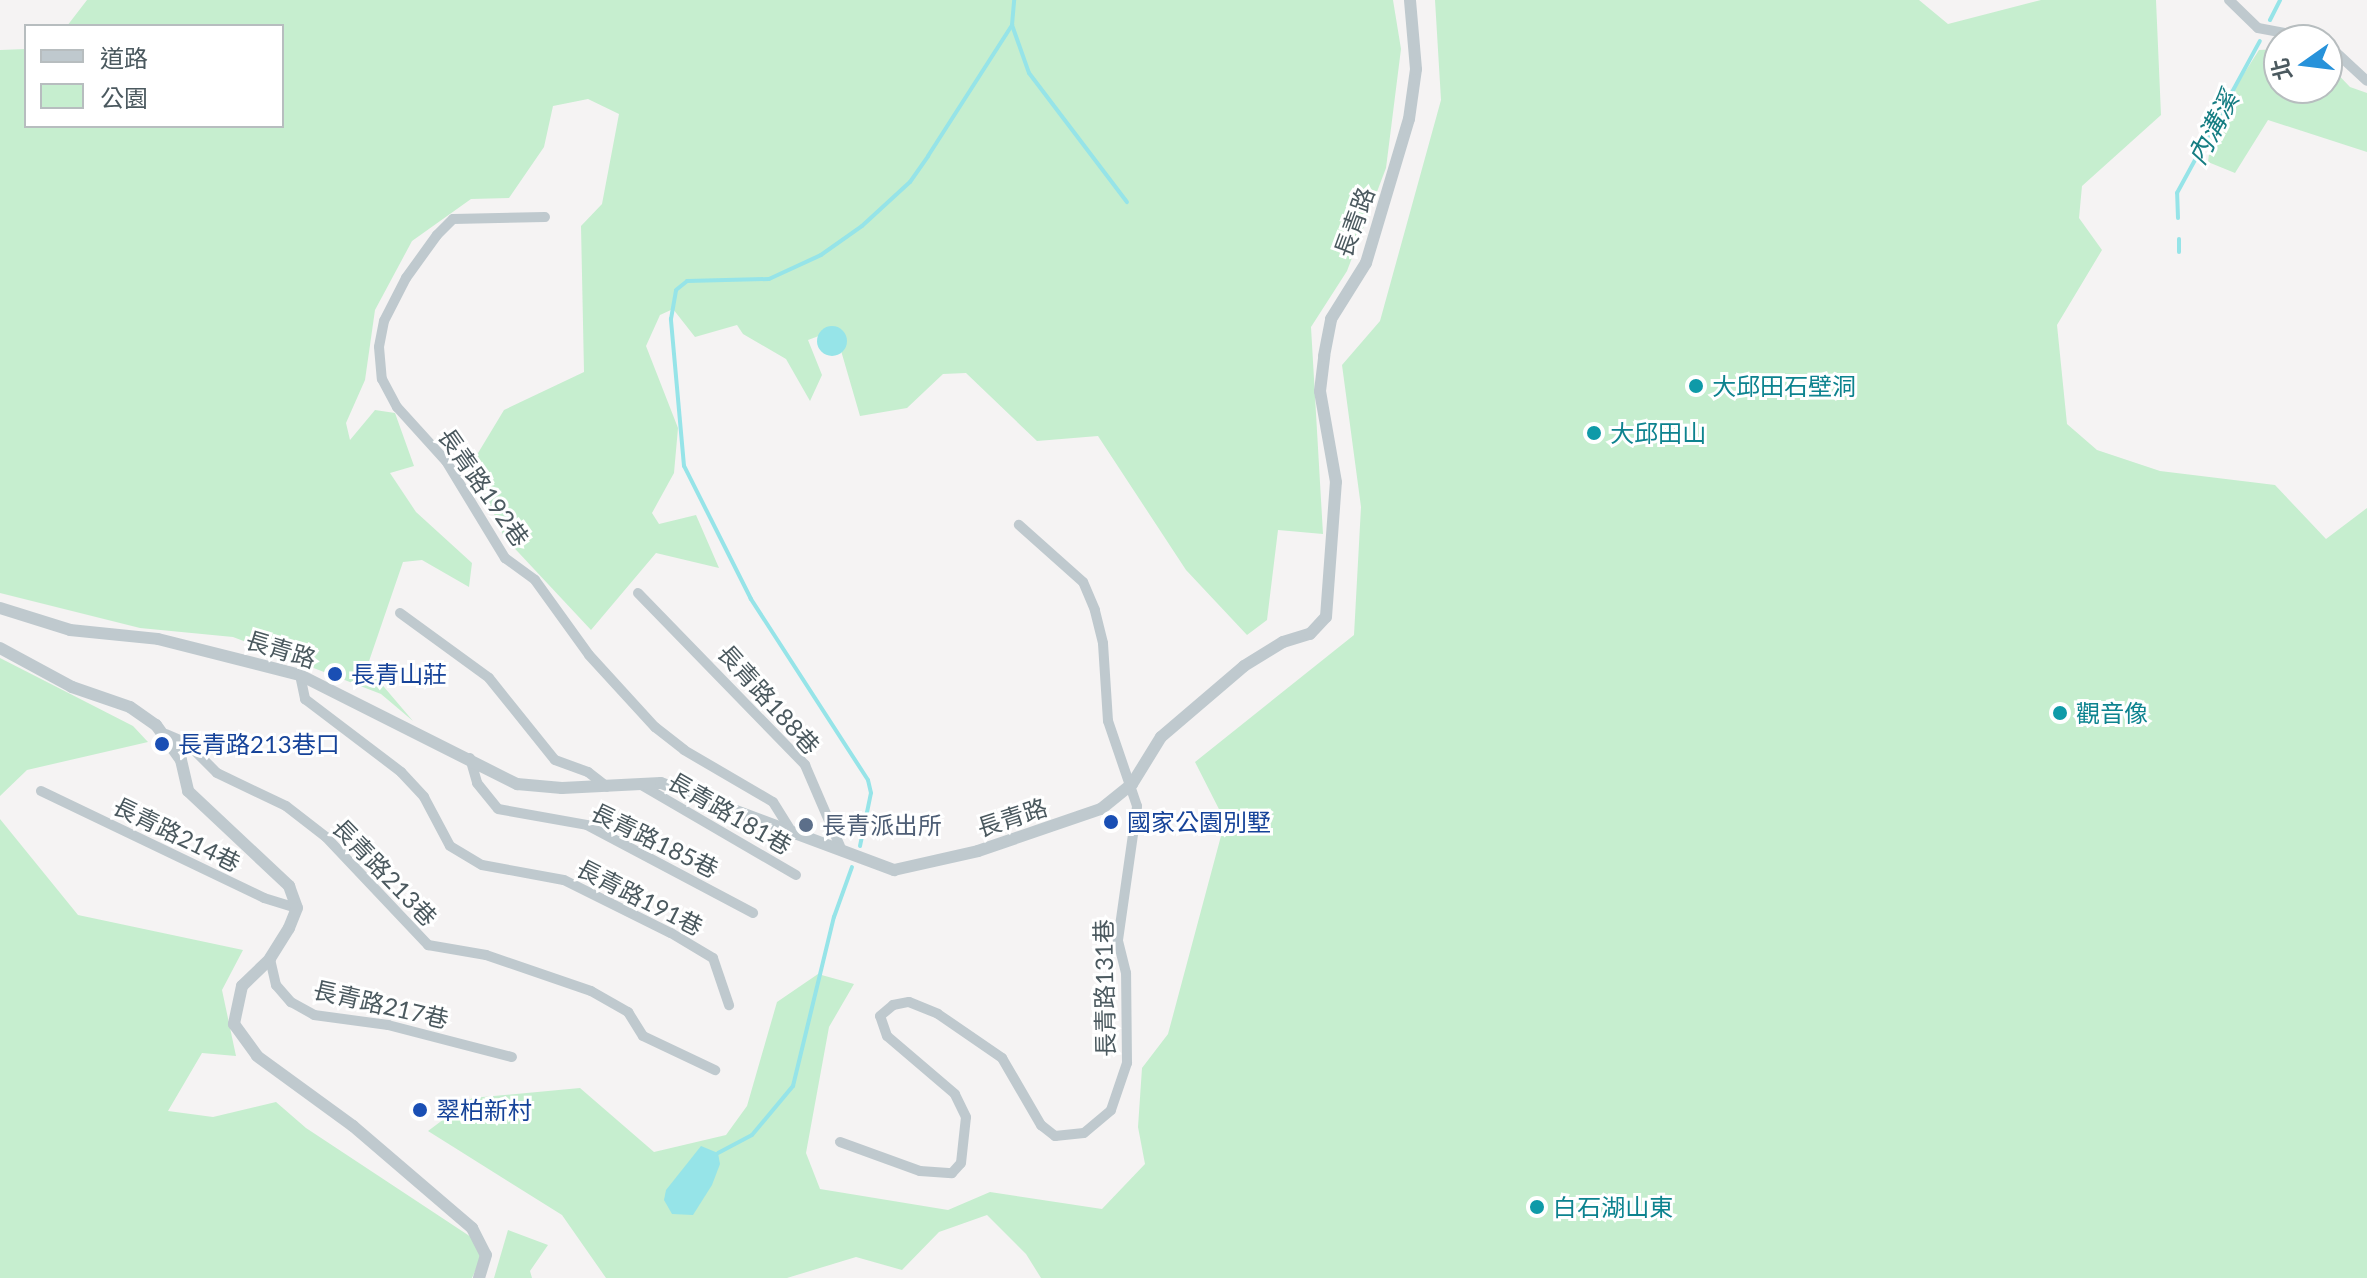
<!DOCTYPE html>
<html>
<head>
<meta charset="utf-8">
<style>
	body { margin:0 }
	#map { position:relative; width:2367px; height:1278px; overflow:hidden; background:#f5f3f3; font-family:Lato,"Noto Sans TC",sans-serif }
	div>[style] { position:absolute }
	.green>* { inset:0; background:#c6eecf }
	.water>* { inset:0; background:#96e4e8 }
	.round { border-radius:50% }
	.stream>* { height:4px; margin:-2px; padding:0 2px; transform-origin:2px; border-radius:2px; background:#96e4e8 }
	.minor>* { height:10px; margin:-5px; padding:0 5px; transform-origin:5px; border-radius:5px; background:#bfc9ce }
	.tertiary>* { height:12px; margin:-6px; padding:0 6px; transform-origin:6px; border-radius:6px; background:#bfc9ce }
	.dots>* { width:22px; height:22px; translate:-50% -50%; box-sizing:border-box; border:4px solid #fff; border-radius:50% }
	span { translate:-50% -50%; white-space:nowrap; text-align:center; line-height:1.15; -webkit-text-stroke:6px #fff; paint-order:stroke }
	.street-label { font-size:24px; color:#4b595f }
	.culture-label { font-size:24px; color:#0d838f }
	.left { translate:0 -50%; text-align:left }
	.transit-label { font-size:24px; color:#164399 }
	.service-label { font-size:24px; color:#4e5e75 }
	.water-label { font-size:26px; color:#157d82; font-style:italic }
	.legend { position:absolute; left:24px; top:24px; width:260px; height:104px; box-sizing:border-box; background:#fff; border:2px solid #b7bdbf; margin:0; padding:10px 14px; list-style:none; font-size:24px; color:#4b595f }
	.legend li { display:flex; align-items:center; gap:16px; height:40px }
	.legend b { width:40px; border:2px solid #b7bdbf }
	.north { position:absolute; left:2263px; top:24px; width:80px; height:80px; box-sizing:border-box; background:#fff; border:2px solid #b7bdbf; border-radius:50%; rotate:256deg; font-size:22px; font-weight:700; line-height:32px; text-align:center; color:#4b595f }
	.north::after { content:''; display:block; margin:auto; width:28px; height:36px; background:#2792da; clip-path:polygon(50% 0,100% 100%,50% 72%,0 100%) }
</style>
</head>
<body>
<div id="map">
	<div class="green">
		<i style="clip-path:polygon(87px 0,1393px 0,1401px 49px,1386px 168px,1347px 271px,1311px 327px,1323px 534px,1278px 530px,1267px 620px,1247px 635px,1186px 570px,1098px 436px,1037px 441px,966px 373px,943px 374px,907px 408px,860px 416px,835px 330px,808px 340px,822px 375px,810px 401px,786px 359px,743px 334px,737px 325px,695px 337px,673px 309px,660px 315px,646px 346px,678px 428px,674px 473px,652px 513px,659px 524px,696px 515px,719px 568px,656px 553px,591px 630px,504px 537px,472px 463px,504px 410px,584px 372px,581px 226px,602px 204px,619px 114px,588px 99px,553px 106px,544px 147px,509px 198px,471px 199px,412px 241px,375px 310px,365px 380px,346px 423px,350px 440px,375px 410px,395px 413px,414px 466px,390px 473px,416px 512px,472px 563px,469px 587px,422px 560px,403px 562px,367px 667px,413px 721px,381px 694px,233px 637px,140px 628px,0 593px,0 50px,26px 49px,26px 126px,282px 126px,282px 26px,67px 26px)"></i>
		<i style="clip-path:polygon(1435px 0,1919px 0,1948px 24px,2041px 0,2156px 0,2161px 115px,2082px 186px,2079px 218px,2102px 250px,2057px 325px,2067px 424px,2097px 450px,2160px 471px,2275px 485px,2326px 539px,2367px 508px,2367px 1278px,1041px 1278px,1026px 1254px,987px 1215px,939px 1232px,902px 1270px,856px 1257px,787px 1278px,606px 1278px,562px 1215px,428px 1131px,472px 1098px,580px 1088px,654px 1152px,726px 1135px,747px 1106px,777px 1002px,818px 974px,854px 984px,829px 1027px,806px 1153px,820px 1189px,948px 1210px,990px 1192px,1102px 1209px,1145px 1164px,1138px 1127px,1142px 1068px,1168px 1034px,1225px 821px,1195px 762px,1354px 635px,1361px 507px,1342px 365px,1380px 321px,1441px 100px)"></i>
		<i style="clip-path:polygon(2279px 49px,2279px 88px,2327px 88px,2327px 63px,2350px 87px,2367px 93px,2367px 152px,2268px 120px,2235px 173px,2208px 162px,2213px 122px,2259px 50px)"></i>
		<i style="clip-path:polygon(0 658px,133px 726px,148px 742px,27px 770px,0 796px)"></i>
		<i style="clip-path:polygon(0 819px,78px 915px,243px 950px,222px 990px,236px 1056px,202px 1053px,168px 1111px,213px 1117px,276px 1102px,306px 1128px,471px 1237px,481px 1258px,472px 1278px,0 1278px)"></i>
		<i style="clip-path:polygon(508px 1230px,548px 1245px,530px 1271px,532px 1278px,494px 1278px)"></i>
	</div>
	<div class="water">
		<i class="round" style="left:817px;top:326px;width:30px;height:30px"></i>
		<i style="clip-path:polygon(701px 1146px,718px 1153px,720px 1164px,712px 1185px,693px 1215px,672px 1214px,664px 1200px,666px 1190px)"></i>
	</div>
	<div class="stream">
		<i style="left:2270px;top:20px;width:22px;rotate:-63deg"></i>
		<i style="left:1012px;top:25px;width:51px;rotate:70.5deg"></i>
		<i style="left:1029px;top:73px;width:162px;rotate:52.8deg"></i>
		<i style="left:2178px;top:218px;width:25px;rotate:-92deg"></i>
		<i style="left:2177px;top:193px;width:173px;rotate:-61.4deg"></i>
		<i style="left:2179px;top:239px;width:13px;rotate:90deg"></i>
		<i style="left:860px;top:846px;width:54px;rotate:-78.3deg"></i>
		<i style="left:871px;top:793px;width:13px;rotate:-103deg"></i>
		<i style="left:868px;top:780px;width:216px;rotate:-122.9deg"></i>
		<i style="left:751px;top:599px;width:149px;rotate:-116.7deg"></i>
		<i style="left:684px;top:466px;width:148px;rotate:-95.1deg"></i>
		<i style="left:671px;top:319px;width:29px;rotate:-80deg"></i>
		<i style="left:676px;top:290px;width:14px;rotate:-39deg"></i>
		<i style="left:687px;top:281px;width:82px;rotate:-1.4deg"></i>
		<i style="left:769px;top:279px;width:57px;rotate:-24.8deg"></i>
		<i style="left:821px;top:255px;width:50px;rotate:-35.3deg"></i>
		<i style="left:862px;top:226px;width:65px;rotate:-42.5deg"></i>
		<i style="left:910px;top:182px;width:32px;rotate:-55deg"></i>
		<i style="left:928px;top:156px;width:156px;rotate:-57.3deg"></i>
		<i style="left:1012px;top:25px;width:25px;rotate:-85deg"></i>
		<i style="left:718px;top:1153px;width:38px;rotate:-28deg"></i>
		<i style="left:752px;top:1135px;width:64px;rotate:-50.1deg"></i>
		<i style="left:793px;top:1086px;width:174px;rotate:-76.4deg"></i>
		<i style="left:834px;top:917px;width:53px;rotate:-70.2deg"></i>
	</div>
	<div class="minor">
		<i style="left:2229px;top:0;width:40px;rotate:44deg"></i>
		<i style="left:2258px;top:28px;width:65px;rotate:10.6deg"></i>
		<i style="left:2327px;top:44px;width:54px;rotate:42.8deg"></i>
		<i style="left:545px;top:217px;width:92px;rotate:178.8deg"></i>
		<i style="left:453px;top:219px;width:23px;rotate:135deg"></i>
		<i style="left:437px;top:235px;width:53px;rotate:125.8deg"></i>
		<i style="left:406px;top:278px;width:48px;rotate:117.1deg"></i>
		<i style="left:384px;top:321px;width:26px;rotate:101deg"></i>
		<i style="left:379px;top:347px;width:32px;rotate:85deg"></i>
		<i style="left:382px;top:379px;width:32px;rotate:62deg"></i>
		<i style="left:397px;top:407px;width:73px;rotate:47.8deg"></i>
		<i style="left:446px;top:461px;width:114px;rotate:58.7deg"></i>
		<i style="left:505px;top:558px;width:37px;rotate:36deg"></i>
		<i style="left:535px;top:580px;width:92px;rotate:54.2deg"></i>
		<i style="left:589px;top:655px;width:98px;rotate:47.5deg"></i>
		<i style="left:655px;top:727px;width:37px;rotate:38deg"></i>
		<i style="left:684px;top:750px;width:103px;rotate:30.3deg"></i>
		<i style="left:773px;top:802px;width:32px;rotate:58deg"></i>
		<i style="left:638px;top:593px;width:240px;rotate:45.8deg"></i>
		<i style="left:805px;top:765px;width:94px;rotate:66.7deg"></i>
		<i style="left:400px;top:613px;width:110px;rotate:36.1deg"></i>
		<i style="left:489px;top:678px;width:105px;rotate:51.2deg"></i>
		<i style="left:555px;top:760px;width:35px;rotate:20deg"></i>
		<i style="left:588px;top:772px;width:24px;rotate:38deg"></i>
		<i style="left:300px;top:675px;width:25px;rotate:78deg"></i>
		<i style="left:305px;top:699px;width:121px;rotate:37.2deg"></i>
		<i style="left:401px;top:772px;width:34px;rotate:47deg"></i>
		<i style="left:424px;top:797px;width:55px;rotate:62deg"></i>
		<i style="left:450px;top:846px;width:37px;rotate:31deg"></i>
		<i style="left:482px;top:865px;width:83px;rotate:10.4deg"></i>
		<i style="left:564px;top:880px;width:119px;rotate:26.4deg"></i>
		<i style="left:671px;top:933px;width:49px;rotate:30.8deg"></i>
		<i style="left:713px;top:958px;width:50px;rotate:71.2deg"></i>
		<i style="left:166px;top:734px;width:23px;rotate:23deg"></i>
		<i style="left:187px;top:743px;width:42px;rotate:45deg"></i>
		<i style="left:217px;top:773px;width:76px;rotate:25.6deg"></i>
		<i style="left:286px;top:806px;width:51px;rotate:37.8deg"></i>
		<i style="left:326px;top:837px;width:149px;rotate:46.6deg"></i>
		<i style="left:428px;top:945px;width:59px;rotate:9.8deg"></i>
		<i style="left:486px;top:955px;width:111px;rotate:18.9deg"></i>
		<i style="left:591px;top:991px;width:43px;rotate:29.6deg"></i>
		<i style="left:628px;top:1012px;width:28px;rotate:58deg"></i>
		<i style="left:643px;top:1036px;width:80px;rotate:25.3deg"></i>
		<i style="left:470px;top:758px;width:26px;rotate:74deg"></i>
		<i style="left:477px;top:783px;width:33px;rotate:51deg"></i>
		<i style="left:498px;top:809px;width:90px;rotate:10.2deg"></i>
		<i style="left:587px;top:825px;width:188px;rotate:27.9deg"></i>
		<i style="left:643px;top:786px;width:177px;rotate:30.2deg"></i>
		<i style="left:41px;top:791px;width:247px;rotate:25.6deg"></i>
		<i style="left:264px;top:898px;width:34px;rotate:17deg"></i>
		<i style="left:270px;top:959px;width:27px;rotate:77deg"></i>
		<i style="left:276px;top:985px;width:23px;rotate:49deg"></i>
		<i style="left:291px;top:1002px;width:26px;rotate:29deg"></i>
		<i style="left:314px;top:1015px;width:75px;rotate:7.7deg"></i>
		<i style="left:388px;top:1025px;width:128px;rotate:14.5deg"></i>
		<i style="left:840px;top:1142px;width:85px;rotate:19.9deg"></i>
		<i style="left:920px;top:1171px;width:32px;rotate:4deg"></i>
		<i style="left:952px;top:1173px;width:13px;rotate:-48deg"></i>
		<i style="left:961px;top:1163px;width:46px;rotate:-83.8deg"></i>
		<i style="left:966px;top:1117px;width:25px;rotate:-116deg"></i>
		<i style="left:955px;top:1094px;width:89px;rotate:-139.5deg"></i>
		<i style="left:887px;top:1036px;width:21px;rotate:-109deg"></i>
		<i style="left:880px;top:1016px;width:17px;rotate:-40deg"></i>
		<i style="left:893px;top:1005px;width:16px;rotate:-11deg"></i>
		<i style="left:909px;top:1002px;width:31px;rotate:22deg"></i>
		<i style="left:938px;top:1014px;width:78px;rotate:34.5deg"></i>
		<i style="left:1002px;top:1058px;width:78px;rotate:59.8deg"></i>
		<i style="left:1041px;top:1125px;width:18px;rotate:38deg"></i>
		<i style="left:1055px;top:1136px;width:29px;rotate:-6deg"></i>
		<i style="left:1084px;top:1133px;width:35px;rotate:-40deg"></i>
		<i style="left:1111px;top:1110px;width:50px;rotate:-71.2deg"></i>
		<i style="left:1127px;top:1063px;width:90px;rotate:-90.6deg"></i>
		<i style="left:1126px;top:973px;width:34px;rotate:-104deg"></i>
		<i style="left:1118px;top:940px;width:135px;rotate:-81.9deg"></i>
		<i style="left:1137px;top:806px;width:90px;rotate:-108.8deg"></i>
		<i style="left:1108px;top:721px;width:78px;rotate:-93.7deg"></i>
		<i style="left:1103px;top:643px;width:34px;rotate:-104deg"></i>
		<i style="left:1095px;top:610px;width:30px;rotate:-113deg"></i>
		<i style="left:1083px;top:582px;width:86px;rotate:-138.3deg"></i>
	</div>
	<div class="tertiary">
		<i style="left:0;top:608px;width:73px;rotate:17.4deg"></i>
		<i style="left:70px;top:630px;width:88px;rotate:5.8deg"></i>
		<i style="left:158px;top:639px;width:146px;rotate:14.2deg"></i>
		<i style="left:300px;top:675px;width:243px;rotate:26.7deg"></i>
		<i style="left:517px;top:784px;width:45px;rotate:5.1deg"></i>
		<i style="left:562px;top:788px;width:99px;rotate:-2.9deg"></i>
		<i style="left:661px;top:783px;width:249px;rotate:20.5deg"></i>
		<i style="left:894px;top:870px;width:86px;rotate:-12.7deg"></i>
		<i style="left:978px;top:851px;width:130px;rotate:-18.9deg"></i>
		<i style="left:1101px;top:809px;width:40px;rotate:-39deg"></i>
		<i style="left:1132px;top:784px;width:55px;rotate:-58.3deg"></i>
		<i style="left:1161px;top:737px;width:109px;rotate:-40.5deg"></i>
		<i style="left:1244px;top:666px;width:46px;rotate:-31.6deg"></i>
		<i style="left:1283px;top:642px;width:28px;rotate:-17deg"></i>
		<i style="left:1310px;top:634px;width:23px;rotate:-47deg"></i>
		<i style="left:1326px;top:617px;width:135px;rotate:-85.8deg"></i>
		<i style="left:1336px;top:482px;width:92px;rotate:-100deg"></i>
		<i style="left:1320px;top:391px;width:35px;rotate:-83deg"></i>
		<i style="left:1324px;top:356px;width:38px;rotate:-79deg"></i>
		<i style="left:1331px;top:319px;width:66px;rotate:-58deg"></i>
		<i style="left:1366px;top:263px;width:150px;rotate:-73.4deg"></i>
		<i style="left:1409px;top:119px;width:50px;rotate:-82deg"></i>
		<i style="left:1416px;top:69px;width:69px;rotate:-95deg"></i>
		<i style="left:0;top:648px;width:82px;rotate:28.4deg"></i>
		<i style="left:72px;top:687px;width:61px;rotate:19deg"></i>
		<i style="left:130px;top:707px;width:32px;rotate:35deg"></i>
		<i style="left:156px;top:725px;width:43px;rotate:54.5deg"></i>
		<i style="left:181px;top:760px;width:32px;rotate:77deg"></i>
		<i style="left:188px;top:791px;width:139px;rotate:43.2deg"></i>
		<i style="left:289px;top:886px;width:23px;rotate:70deg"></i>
		<i style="left:297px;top:908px;width:22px;rotate:112deg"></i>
		<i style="left:289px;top:928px;width:36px;rotate:122deg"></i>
		<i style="left:270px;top:959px;width:39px;rotate:136deg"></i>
		<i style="left:242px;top:986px;width:39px;rotate:102deg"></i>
		<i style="left:234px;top:1024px;width:39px;rotate:54deg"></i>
		<i style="left:257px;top:1056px;width:119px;rotate:36.1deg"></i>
		<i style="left:353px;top:1126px;width:157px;rotate:40.6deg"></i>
		<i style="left:472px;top:1228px;width:30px;rotate:63deg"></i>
		<i style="left:486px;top:1255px;width:24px;rotate:107deg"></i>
	</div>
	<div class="dots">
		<i style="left:1696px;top:386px;background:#0f9aa8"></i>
		<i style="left:1594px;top:433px;background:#0f9aa8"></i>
		<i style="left:335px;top:674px;background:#1a4fb4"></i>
		<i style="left:2060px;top:713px;background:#0f9aa8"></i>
		<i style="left:162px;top:744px;background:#1a4fb4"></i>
		<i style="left:1111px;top:822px;background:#1a4fb4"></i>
		<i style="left:806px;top:825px;background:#5c6f8a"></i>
		<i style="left:420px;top:1110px;background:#1a4fb4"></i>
		<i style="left:1537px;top:1207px;background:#0f9aa8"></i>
	</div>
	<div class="street-label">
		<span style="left:1354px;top:222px;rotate:-70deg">長青路</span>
		<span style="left:484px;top:487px;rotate:55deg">長青路192巷</span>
		<span style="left:281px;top:649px;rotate:17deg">長青路</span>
		<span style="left:769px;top:699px;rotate:48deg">長青路188巷</span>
		<span style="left:730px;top:813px;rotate:30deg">長青路181巷</span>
		<span style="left:1012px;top:817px;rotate:-18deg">長青路</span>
		<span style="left:177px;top:834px;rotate:26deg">長青路214巷</span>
		<span style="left:655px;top:840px;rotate:26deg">長青路185巷</span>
		<span style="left:385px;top:872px;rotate:46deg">長青路213巷</span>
		<span style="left:640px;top:897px;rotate:27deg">長青路191巷</span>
		<span style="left:1104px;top:988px;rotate:-91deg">長青路131巷</span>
		<span style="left:381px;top:1004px;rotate:13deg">長青路217巷</span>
	</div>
	<div class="culture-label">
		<span class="left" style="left:1712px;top:386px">大邱田石壁洞</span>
		<span class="left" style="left:1610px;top:433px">大邱田山</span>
		<span class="left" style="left:2076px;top:713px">觀音像</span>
		<span class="left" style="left:1553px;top:1207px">白石湖山東</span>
	</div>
	<div class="transit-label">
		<span class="left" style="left:351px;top:674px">長青山莊</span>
		<span class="left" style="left:178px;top:744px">長青路213巷口</span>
		<span class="left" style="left:1127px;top:822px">國家公園別墅</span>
		<span class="left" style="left:436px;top:1110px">翠柏新村</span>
	</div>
	<div class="service-label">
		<span class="left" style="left:822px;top:825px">長青派出所</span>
	</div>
	<div class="water-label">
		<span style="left:2213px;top:128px;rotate:-62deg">內溝溪</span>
	</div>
	<ul class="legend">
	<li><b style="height:10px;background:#bfc9ce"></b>道路</li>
	<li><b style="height:22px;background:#c6eecf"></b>公園</li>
	</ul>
	<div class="north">北</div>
</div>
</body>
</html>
